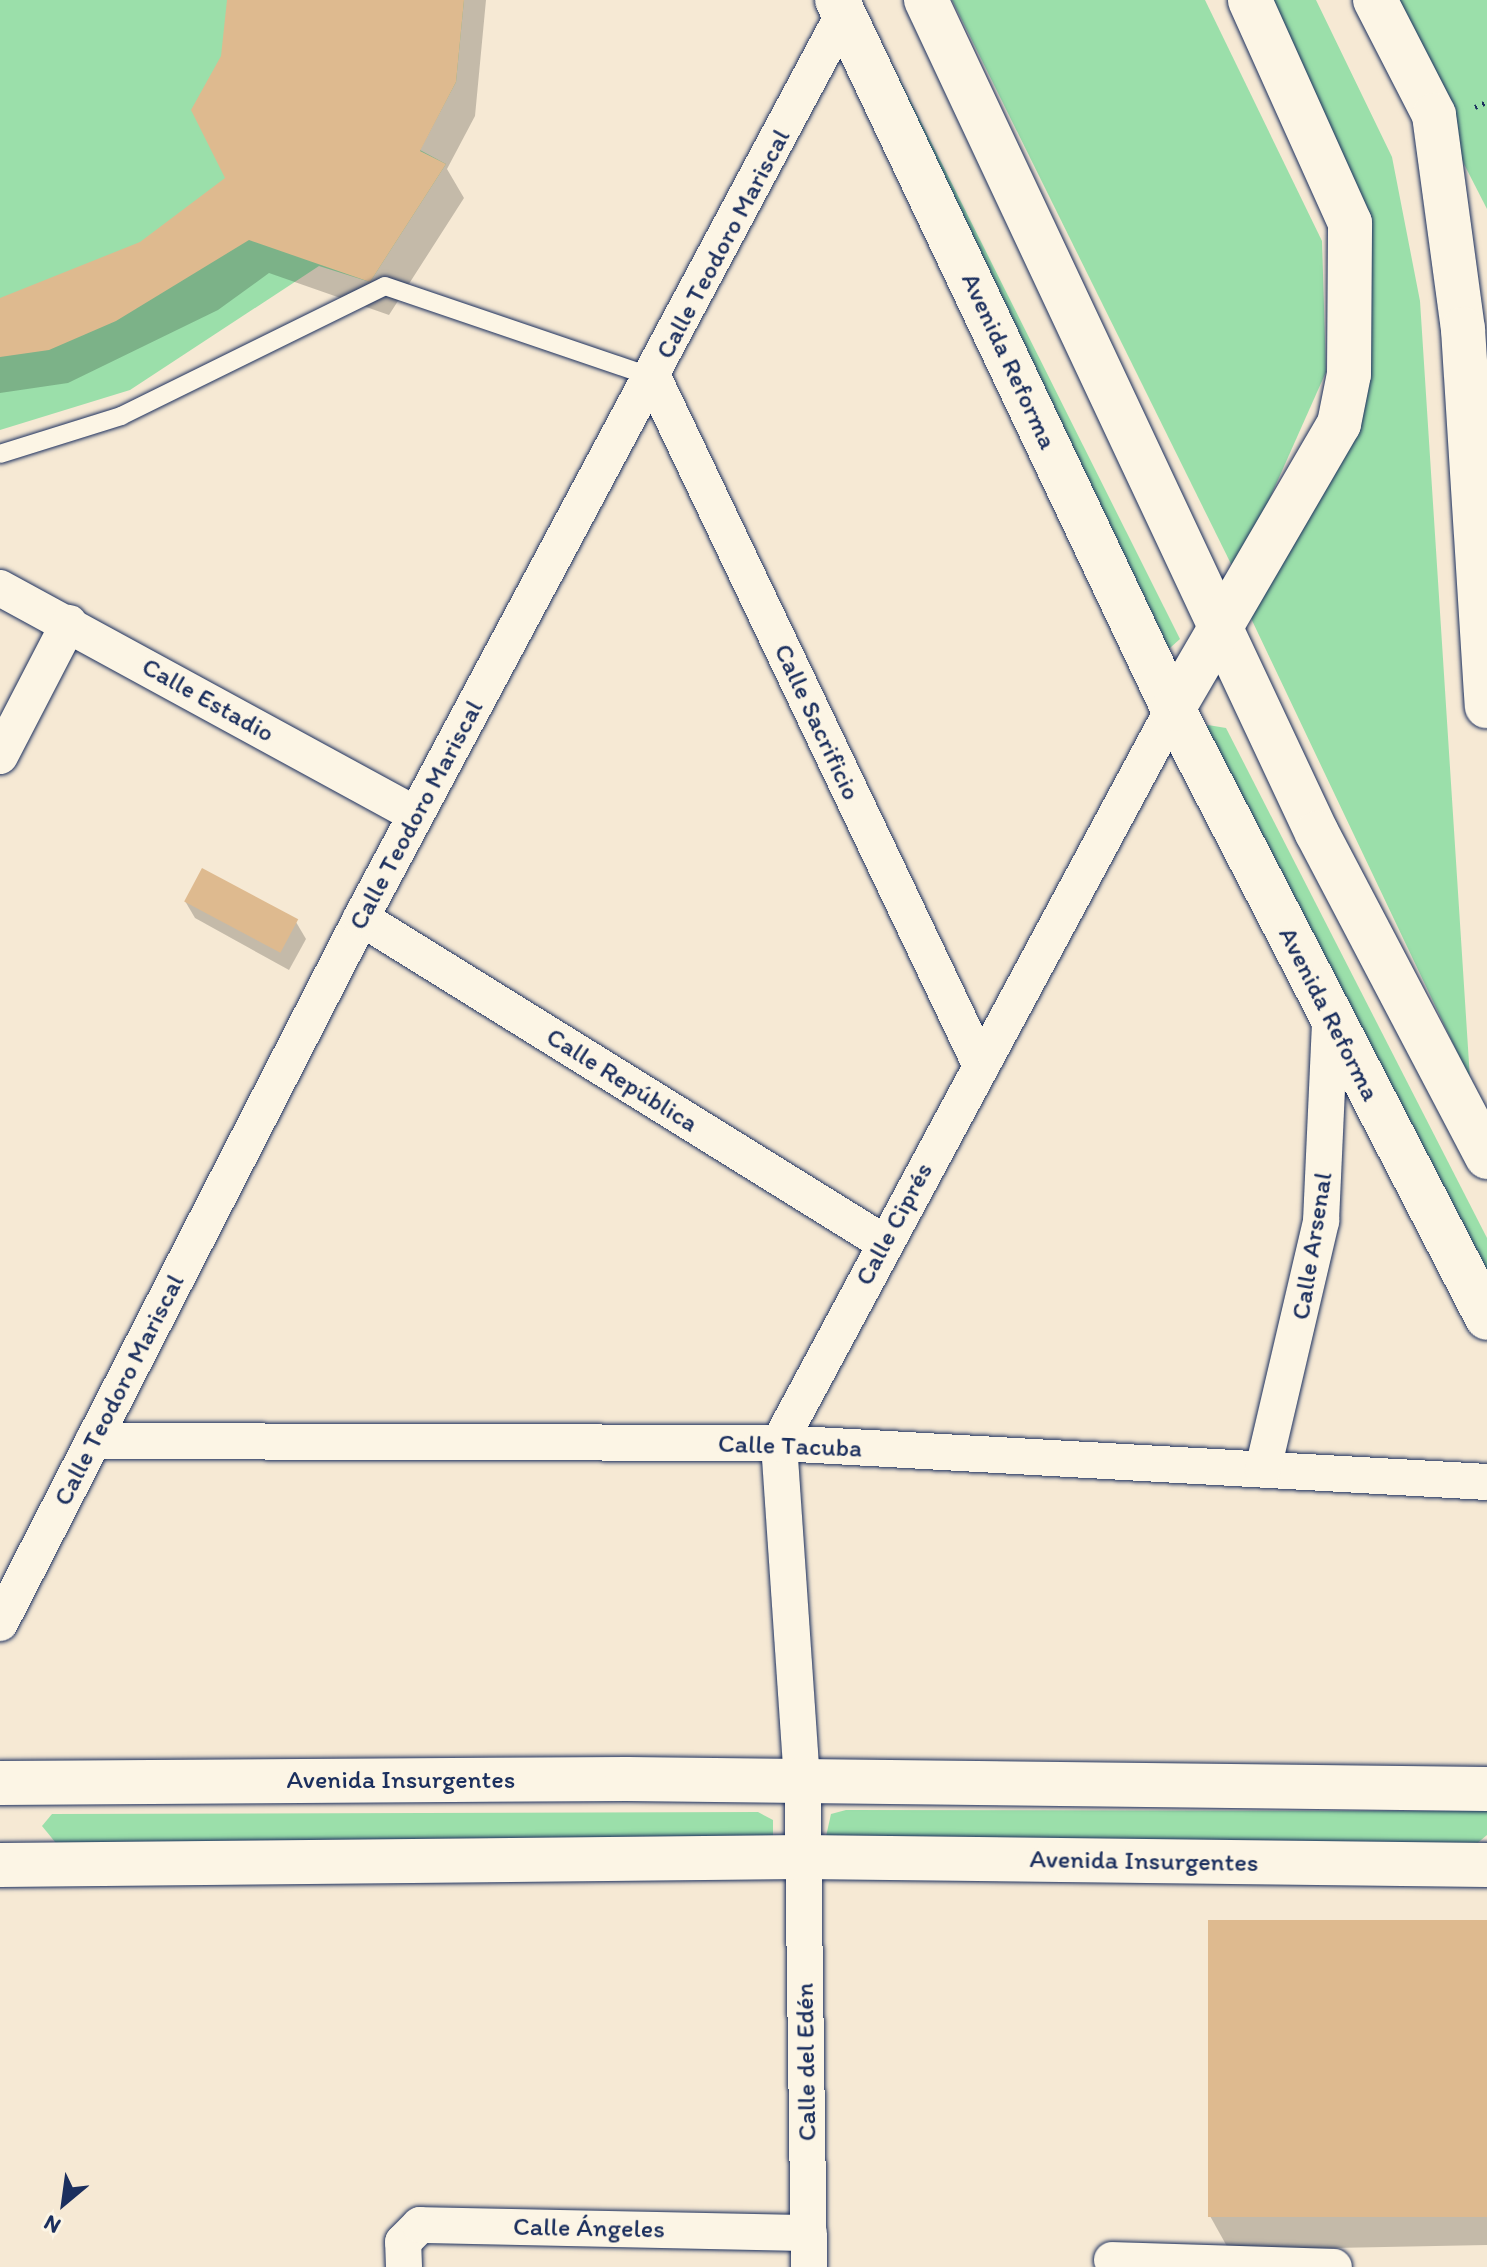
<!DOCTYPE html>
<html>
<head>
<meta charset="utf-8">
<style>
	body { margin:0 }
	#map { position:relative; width:1487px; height:2267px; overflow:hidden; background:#f6e9d4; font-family:Itim,sans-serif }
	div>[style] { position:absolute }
	.green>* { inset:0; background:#9bdfaa }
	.shadow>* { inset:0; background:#0003 }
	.building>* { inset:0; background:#deba8f; transform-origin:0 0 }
	.path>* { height:5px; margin-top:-2.5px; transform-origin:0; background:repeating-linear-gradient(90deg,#1b2f5e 0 2px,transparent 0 8px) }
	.roads { filter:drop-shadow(0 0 2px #1b2f5e) drop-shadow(0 0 2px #1b2f5e) }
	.lane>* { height:18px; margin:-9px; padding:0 9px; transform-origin:9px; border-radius:9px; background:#fcf5e5 }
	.street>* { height:36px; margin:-18px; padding:0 18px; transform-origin:18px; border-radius:18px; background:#fcf5e5 }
	.secondary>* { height:44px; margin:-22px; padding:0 22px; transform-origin:22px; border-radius:22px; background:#fcf5e5 }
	span { translate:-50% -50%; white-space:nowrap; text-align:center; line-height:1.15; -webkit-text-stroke:6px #fcf5e5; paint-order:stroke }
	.street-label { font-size:26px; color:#1b2f5e }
	.north { position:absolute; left:24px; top:2163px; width:80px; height:80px; -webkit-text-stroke:6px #fcf5e5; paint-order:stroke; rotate:209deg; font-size:22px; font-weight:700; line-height:32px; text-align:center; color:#1b2f5e }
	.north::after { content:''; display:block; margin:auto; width:28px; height:36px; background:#1b2f5e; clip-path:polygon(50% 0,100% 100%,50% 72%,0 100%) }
</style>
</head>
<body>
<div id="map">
	<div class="green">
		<i style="clip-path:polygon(0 0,464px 0,456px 82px,420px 150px,446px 164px,370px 282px,319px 266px,130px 390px,0 430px)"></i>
		<i style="clip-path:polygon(952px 0,1205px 0,1322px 241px,1326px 372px,1236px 574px)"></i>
		<i style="clip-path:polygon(1262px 0,1316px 0,1392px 157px,1420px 301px,1470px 1079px,1248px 612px,1365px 401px,1360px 198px)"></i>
		<i style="clip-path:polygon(1380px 0,1487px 0,1487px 209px)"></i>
		<i style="clip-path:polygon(881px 42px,1180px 639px,1161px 656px)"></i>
		<i style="clip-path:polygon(1208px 725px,1226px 728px,1487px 1238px,1487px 1301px,1199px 741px)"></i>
		<i style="clip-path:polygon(846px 1810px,1487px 1811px,1487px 1835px,1468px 1851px,825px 1841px,831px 1814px)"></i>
		<i style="clip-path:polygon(758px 1812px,773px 1820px,773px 1838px,60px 1848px,42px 1826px,52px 1814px)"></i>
	</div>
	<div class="shadow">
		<i style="clip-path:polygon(229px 0,486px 0,475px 116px,447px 169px,464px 198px,389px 315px,269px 273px,218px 310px,68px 383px,0 393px,0 300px,141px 244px,227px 179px,223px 56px)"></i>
		<i style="clip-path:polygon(185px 901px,296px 922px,306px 939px,289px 970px,195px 918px)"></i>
		<i style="clip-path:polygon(1487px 1922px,1487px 2245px,1229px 2250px,1210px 2216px)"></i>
	</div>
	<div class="building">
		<i style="clip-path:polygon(227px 0,464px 0,456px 82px,420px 151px,446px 164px,370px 282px,249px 240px,116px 321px,49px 350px,0 357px,0 298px,140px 242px,225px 178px,191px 110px,221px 56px)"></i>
		<i style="left:202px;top:868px;width:109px;height:38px;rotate:28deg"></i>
		<i style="left:1208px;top:1920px;width:279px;height:297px"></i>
	</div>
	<div class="path">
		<i style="left:1475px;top:107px;width:13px;rotate:-23deg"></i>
	</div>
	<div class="roads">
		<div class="lane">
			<i style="left:0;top:454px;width:127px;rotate:-17.4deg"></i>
			<i style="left:121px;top:416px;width:294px;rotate:-26.2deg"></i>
			<i style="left:385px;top:286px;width:283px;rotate:18.8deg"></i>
		</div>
		<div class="street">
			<i style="left:653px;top:377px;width:763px;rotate:64.54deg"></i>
			<i style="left:0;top:588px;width:473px;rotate:28.6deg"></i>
			<i style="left:0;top:756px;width:150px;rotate:-62.6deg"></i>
			<i style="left:361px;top:918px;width:614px;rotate:31.83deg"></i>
			<i style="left:93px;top:1441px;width:686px;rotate:0.17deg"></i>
			<i style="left:779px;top:1443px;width:709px;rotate:3.15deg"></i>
			<i style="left:1263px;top:1469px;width:255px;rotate:-76.8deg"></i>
			<i style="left:1321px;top:1221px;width:202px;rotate:-87.4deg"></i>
			<i style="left:0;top:1623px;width:792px;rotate:-62.88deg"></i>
			<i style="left:361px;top:918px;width:1026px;rotate:-61.91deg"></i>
			<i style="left:1112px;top:2260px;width:222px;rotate:1.8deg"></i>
			<i style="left:404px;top:2267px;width:25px;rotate:-92deg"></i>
			<i style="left:403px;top:2242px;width:24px;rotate:-45deg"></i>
			<i style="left:420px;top:2225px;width:389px;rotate:1.2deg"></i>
			<i style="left:809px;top:2267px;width:486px;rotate:-90.8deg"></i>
			<i style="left:802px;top:1781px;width:339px;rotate:-93.9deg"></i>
			<i style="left:779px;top:1443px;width:833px;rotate:-61.77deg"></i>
		</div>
		<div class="secondary">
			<i style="left:837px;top:0;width:785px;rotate:64.64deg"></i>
			<i style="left:1173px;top:709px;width:685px;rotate:62.72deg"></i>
			<i style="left:926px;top:0;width:920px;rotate:64.86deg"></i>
			<i style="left:1317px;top:833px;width:366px;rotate:62.3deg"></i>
			<i style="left:1375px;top:0;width:129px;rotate:62.8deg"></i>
			<i style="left:1434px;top:115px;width:216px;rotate:82.3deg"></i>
			<i style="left:1463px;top:329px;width:378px;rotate:86.4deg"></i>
			<i style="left:1173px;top:709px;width:330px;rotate:-59.8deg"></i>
			<i style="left:1339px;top:424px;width:51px;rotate:-78.7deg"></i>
			<i style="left:1349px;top:374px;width:151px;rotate:-89.6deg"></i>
			<i style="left:1350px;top:223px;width:244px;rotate:-114.2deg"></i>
			<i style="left:0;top:1783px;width:627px;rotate:-0.37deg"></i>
			<i style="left:627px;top:1779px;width:860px;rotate:0.67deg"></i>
			<i style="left:0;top:1865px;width:802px;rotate:-0.57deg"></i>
			<i style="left:802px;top:1857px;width:685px;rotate:0.67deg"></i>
		</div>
	</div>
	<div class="street-label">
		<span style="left:723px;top:244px;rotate:-62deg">Calle Teodoro Mariscal</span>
		<span style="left:1009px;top:361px;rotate:65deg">Avenida Reforma</span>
		<span style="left:208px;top:700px;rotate:29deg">Calle Estadio</span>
		<span style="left:817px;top:722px;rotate:65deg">Calle Sacrificio</span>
		<span style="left:416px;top:815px;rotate:-62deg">Calle Teodoro Mariscal</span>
		<span style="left:1329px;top:1014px;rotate:63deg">Avenida Reforma</span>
		<span style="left:622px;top:1080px;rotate:32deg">Calle República</span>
		<span style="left:894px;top:1224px;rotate:-62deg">Calle Ciprés</span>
		<span style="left:1312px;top:1246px;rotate:-81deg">Calle Arsenal</span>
		<span style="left:119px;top:1390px;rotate:-63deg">Calle Teodoro Mariscal</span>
		<span style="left:790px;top:1446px;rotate:2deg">Calle Tacuba</span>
		<span style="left:401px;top:1780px">Avenida Insurgentes</span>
		<span style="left:1144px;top:1861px;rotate:1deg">Avenida Insurgentes</span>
		<span style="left:806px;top:2062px;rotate:-91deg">Calle del Edén</span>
		<span style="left:589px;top:2228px;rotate:1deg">Calle Ángeles</span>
	</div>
	<div class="north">N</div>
</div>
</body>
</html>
